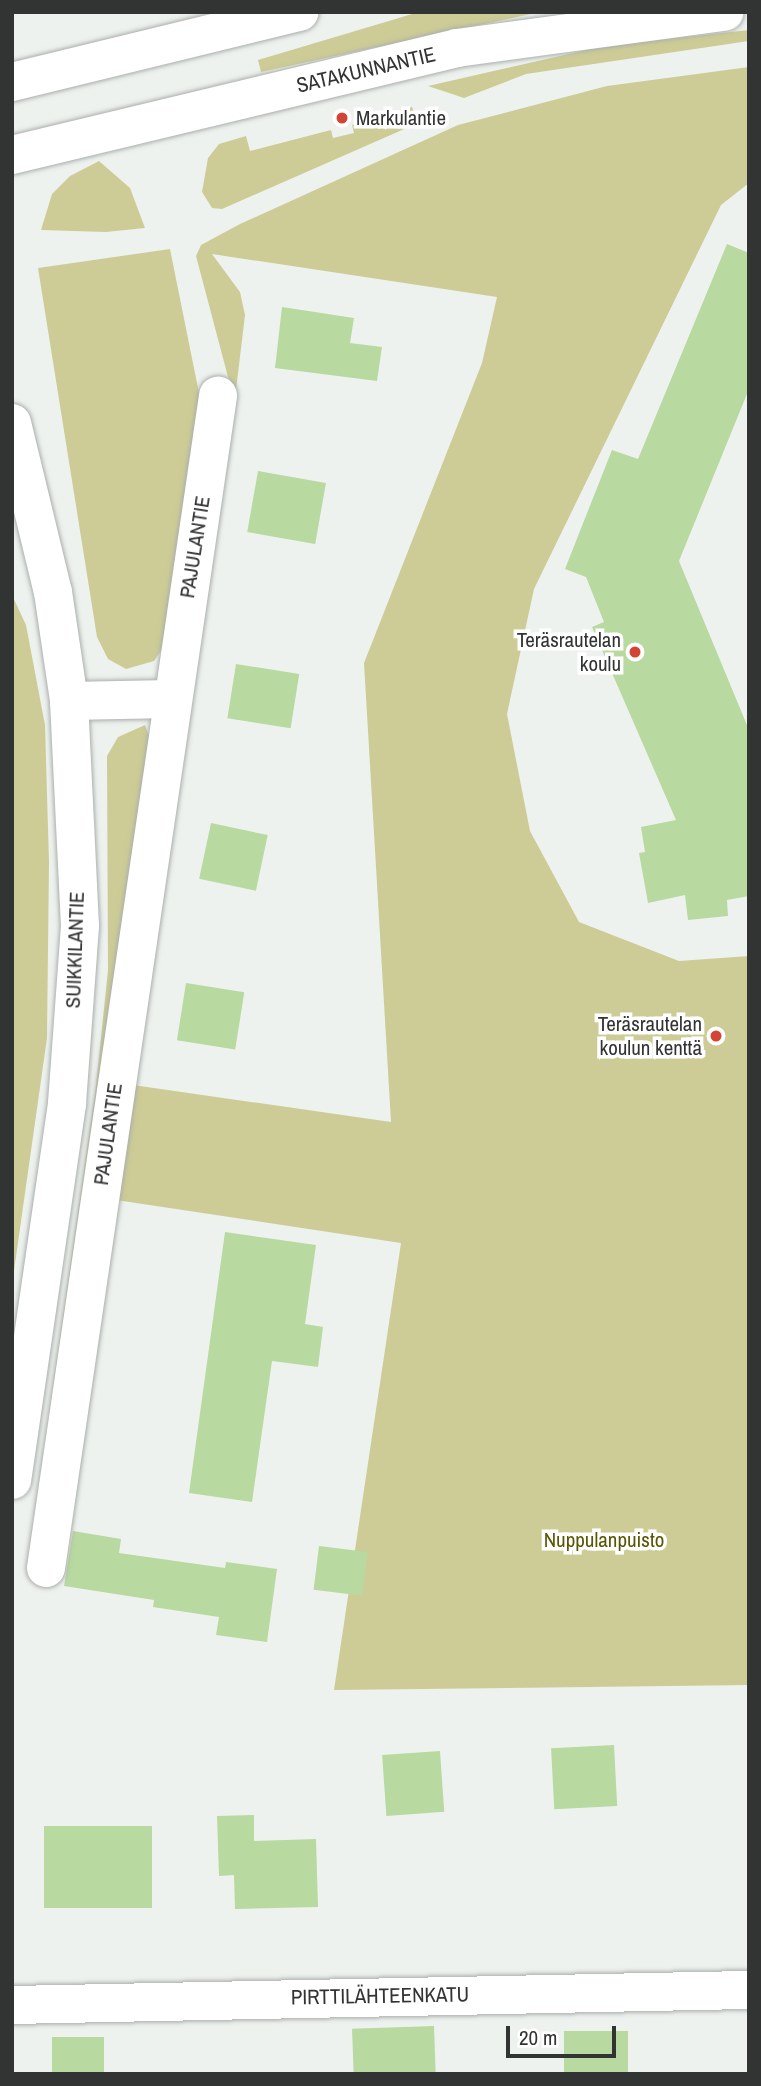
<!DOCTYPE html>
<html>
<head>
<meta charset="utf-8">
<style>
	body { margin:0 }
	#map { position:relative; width:761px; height:2086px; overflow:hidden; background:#eef2ef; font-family:"Archivo Narrow",sans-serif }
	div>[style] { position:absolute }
	.green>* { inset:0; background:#cdcc96 }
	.building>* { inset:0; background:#b8d99f; transform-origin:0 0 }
	.roads { filter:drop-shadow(0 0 2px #abafac) drop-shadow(0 0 2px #abafac) }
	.minor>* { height:38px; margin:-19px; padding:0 19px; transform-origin:19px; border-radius:19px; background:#fff }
	.major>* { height:38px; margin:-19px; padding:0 19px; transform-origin:19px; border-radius:19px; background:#fff }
	.dots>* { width:19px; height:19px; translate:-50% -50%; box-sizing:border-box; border:4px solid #fff; border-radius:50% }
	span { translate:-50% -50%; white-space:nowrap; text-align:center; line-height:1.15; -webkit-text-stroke:7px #fff; paint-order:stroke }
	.street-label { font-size:21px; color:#323433 }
	.poi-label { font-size:21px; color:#323433 }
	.left { translate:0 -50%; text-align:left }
	.right { translate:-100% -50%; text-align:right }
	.park-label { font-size:21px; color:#595503 }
	.frame { position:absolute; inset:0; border:14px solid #323433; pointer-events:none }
	.scale { position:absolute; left:506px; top:2026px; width:110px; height:32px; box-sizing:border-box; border:4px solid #323433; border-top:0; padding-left:9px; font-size:21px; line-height:24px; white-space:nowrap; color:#323433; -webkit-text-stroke:5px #fff; paint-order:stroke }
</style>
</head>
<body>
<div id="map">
	<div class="green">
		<i style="clip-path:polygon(419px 12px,540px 12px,261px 72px,258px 60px)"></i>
		<i style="clip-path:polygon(749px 30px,749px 41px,526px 74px,464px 98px,428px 86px,604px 46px)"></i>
		<i style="clip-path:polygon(749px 67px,749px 183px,721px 205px,534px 589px,507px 714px,530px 831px,579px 922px,679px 961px,749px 956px,749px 1685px,334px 1690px,401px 1243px,116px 1200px,133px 1085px,391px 1122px,364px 663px,482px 363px,497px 297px,212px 254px,240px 292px,245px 315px,236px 390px,228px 377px,196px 256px,201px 245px,240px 224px,458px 125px,607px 86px)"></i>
		<i style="clip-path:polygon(412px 107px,418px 123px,222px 209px,212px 208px,202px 192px,208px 158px,219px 144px,246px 136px,250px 151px,331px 130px,333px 138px,354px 133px,352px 125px)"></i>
		<i style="clip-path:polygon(99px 161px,130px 188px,145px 228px,106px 232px,41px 230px,52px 194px,70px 176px)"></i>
		<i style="clip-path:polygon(170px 249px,200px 398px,165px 645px,154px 661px,126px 669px,108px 659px,97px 637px,38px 268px)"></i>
		<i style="clip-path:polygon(12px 595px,26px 625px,45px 725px,49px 862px,47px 1038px,12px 1285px)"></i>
		<i style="clip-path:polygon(145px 725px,153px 747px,52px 1473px,41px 1472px,96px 1086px,108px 970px,107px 756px,118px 737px)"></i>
	</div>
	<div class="building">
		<i style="clip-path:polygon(727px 244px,749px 253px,749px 389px,679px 561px,749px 730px,749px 896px,727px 900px,728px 916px,688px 920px,685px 895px,648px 903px,639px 853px,645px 852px,641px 827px,676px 820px,592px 627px,604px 622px,586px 577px,565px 569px,612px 450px,638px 459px)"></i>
		<i style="clip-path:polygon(282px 307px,354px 318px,350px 343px,382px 347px,377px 381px,275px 368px)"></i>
		<i style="left:258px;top:471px;width:69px;height:62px;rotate:10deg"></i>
		<i style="left:236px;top:664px;width:64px;height:55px;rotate:9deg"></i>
		<i style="left:211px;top:823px;width:58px;height:57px;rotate:12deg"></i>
		<i style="left:186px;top:983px;width:59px;height:58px;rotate:9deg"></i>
		<i style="clip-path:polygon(225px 1232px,316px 1245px,305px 1324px,323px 1327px,318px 1367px,272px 1361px,252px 1502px,189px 1493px)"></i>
		<i style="clip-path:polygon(73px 1531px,121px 1539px,119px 1553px,225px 1568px,226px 1562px,277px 1569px,267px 1642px,216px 1635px,219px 1617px,153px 1607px,154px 1600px,64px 1586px)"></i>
		<i style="left:319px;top:1546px;width:49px;height:44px;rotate:7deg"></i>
		<i style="left:614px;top:1745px;width:61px;height:63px;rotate:87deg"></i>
		<i style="left:440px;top:1751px;width:61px;height:58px;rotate:86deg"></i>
		<i style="clip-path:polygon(254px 1815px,254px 1841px,316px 1839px,318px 1907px,235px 1909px,234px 1875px,219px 1876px,217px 1816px)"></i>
		<i style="left:152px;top:1826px;width:82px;height:108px;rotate:90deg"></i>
		<i style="left:434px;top:2026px;width:48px;height:82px;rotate:88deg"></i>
		<i style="left:628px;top:2031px;width:43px;height:64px;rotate:90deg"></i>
		<i style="left:52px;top:2037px;width:52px;height:37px"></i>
	</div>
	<div class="roads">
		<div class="minor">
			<i style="left:69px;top:701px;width:102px;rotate:-1.1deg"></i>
			<i style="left:46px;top:1568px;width:1185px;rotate:-81.65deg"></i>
			<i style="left:12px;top:2005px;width:737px;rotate:-1.17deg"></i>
		</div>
		<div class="major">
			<i style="left:12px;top:82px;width:296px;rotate:-13.7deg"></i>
			<i style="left:12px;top:155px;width:458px;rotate:-13.5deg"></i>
			<i style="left:457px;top:48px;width:270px;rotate:-7.7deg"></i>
			<i style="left:12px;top:423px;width:174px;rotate:76.4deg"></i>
			<i style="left:53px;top:592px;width:110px;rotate:81.6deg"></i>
			<i style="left:69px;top:701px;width:225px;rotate:87.2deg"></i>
			<i style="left:80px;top:926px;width:178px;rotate:94.2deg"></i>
			<i style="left:67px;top:1104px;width:380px;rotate:98.3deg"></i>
		</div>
	</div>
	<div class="dots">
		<i style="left:342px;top:118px;background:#d24535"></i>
		<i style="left:635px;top:652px;background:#d24535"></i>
		<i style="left:716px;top:1036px;background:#d24535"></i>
	</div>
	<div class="street-label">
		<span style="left:366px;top:70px;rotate:-13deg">SATAKUNNANTIE</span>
		<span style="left:195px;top:547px;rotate:-81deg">PAJULANTIE</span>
		<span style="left:75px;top:950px;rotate:-88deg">SUIKKILANTIE</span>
		<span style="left:108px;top:1134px;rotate:-82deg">PAJULANTIE</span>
		<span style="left:380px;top:1996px;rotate:-1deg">PIRTTILÄHTEENKATU</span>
	</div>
	<div class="poi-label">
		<span class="left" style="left:356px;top:118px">Markulantie</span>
		<span class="right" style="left:621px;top:652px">Teräsrautelan<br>koulu</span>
		<span class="right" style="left:702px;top:1036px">Teräsrautelan<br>koulun kenttä</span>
	</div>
	<div class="park-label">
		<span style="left:604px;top:1540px">Nuppulanpuisto</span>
	</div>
	<div class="frame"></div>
	<div class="scale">20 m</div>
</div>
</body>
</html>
